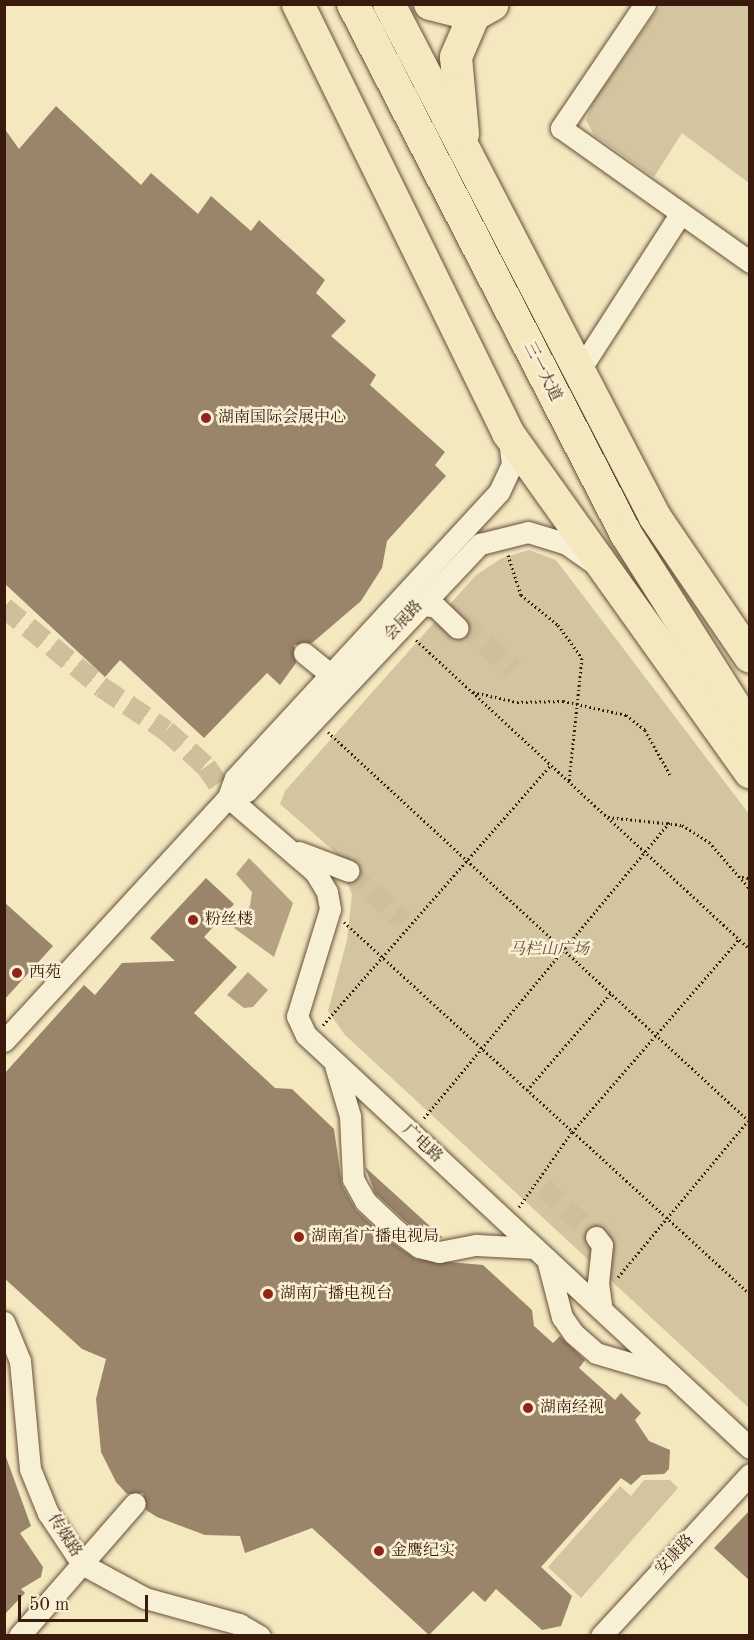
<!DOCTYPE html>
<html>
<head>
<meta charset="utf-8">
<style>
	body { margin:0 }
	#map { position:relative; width:754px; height:1640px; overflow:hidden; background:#f4e8bf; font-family:"Old Standard TT","Noto Serif SC",serif }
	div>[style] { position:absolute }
	.green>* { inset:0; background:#d4c5a1 }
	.water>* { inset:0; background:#b5a282 }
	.building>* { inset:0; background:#9b856a }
	.minor-tunnel>* { height:21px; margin-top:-10.5px; transform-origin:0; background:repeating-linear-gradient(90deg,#cfbf9b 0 21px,transparent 0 31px) }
	.path>* { height:3px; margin-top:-1.5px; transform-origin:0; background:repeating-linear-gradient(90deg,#3a1a0d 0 1.5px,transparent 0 4.5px) }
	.roads { filter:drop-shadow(0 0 2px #684e3a) drop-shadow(0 0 2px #684e3a) }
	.minor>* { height:21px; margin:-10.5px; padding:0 10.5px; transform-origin:10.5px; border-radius:10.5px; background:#f8f0d5 }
	.highway>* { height:32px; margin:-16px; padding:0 16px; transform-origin:16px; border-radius:16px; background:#f4e8bf }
	.dots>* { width:16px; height:16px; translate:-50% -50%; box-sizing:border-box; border:3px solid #f8f0d5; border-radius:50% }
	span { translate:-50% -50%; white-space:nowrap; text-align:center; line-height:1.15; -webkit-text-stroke:5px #f8f0d5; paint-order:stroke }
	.street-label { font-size:16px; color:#3a1a0d }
	.poi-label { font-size:16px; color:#3a1a0d }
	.left { translate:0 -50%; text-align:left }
	.park-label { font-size:16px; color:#684d39; font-style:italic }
	.frame { position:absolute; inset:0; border:6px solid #3a1a0d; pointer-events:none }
	.scale { position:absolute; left:18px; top:1595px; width:130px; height:27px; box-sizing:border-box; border:3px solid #3a1a0d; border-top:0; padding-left:8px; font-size:18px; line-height:21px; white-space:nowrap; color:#3a1a0d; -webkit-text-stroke:4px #f8f0d5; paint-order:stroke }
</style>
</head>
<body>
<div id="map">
	<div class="green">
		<i style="clip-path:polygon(661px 5px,749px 5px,749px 183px,682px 133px,654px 177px,594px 135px,586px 120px,593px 102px)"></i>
		<i style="clip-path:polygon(529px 550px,556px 560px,749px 814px,749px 1408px,345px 1035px,328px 1011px,347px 940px,352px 895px,335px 852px,280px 804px,285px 791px,476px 575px,502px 558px)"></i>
		<i style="clip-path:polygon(644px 1480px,670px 1480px,678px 1488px,581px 1598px,548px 1567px,620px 1486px,631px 1496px)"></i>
	</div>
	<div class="water">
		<i style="clip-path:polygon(249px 858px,293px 903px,274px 957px,234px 928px,250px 906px,252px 892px,236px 874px)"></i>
		<i style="clip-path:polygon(248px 972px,268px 990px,253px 1007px,244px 1008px,227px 995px)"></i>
	</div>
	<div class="building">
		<i style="clip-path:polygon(56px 106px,141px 185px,151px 173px,198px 214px,211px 196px,251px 231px,259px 220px,325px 280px,316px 293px,346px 321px,331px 336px,376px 375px,370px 385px,445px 452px,435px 465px,446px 476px,387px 541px,382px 568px,361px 601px,312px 643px,294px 645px,296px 663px,280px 685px,267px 673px,204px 738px,120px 660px,105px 677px,4px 583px,4px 128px,19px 149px)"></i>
		<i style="clip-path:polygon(206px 878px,234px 904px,204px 937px,237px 967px,194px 1013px,275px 1088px,292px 1089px,334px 1129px,342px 1185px,356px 1210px,388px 1240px,416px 1259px,483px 1265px,532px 1310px,534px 1326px,553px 1343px,560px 1336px,585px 1360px,579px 1368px,615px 1400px,621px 1393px,641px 1413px,635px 1420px,649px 1441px,670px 1450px,669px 1469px,664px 1474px,642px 1475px,631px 1485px,621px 1478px,541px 1567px,572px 1596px,561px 1626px,542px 1630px,496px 1589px,485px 1602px,473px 1591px,429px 1635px,312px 1528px,245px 1553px,240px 1536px,205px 1535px,157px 1517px,146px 1510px,143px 1493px,127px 1494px,116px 1482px,101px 1452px,96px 1399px,106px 1359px,82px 1349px,4px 1278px,4px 1074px,84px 985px,95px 995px,122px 963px,175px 961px,150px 938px)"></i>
		<i style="clip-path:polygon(4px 902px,53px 946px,4px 1000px)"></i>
		<i style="clip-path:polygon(365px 1167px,443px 1238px,424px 1235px,405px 1221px,375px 1193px)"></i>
		<i style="clip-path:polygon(6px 1457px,31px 1526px,20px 1533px,43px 1567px,41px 1577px,21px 1589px,25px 1593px,4px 1615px)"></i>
		<i style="clip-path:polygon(750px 1510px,750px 1581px,714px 1548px)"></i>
	</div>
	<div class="minor-tunnel">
		<i style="left:4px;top:607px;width:127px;rotate:39.2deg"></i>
		<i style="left:102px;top:687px;width:77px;rotate:33.9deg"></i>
		<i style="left:166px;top:730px;width:54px;rotate:42deg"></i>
		<i style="left:206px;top:766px;width:38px;rotate:55deg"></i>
		<i style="left:463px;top:622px;width:69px;rotate:43.2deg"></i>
		<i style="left:349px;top:871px;width:74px;rotate:41.7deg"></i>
		<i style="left:543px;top:1187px;width:73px;rotate:43.3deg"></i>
	</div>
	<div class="path">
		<i style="left:508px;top:555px;width:42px;rotate:72deg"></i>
		<i style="left:521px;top:595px;width:48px;rotate:39deg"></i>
		<i style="left:558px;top:625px;width:41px;rotate:54deg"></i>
		<i style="left:582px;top:658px;width:125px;rotate:96deg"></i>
		<i style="left:416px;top:640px;width:455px;rotate:42.8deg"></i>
		<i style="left:473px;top:692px;width:45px;rotate:12.8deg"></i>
		<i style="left:517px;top:702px;width:46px;rotate:-1.2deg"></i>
		<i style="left:563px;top:701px;width:65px;rotate:12.5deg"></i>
		<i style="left:626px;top:715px;width:24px;rotate:38deg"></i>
		<i style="left:645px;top:730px;width:51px;rotate:60.9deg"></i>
		<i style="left:328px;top:732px;width:575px;rotate:42.74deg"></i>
		<i style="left:608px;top:817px;width:74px;rotate:6.2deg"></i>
		<i style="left:682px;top:825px;width:32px;rotate:32deg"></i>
		<i style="left:709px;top:842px;width:62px;rotate:48.9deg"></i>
		<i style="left:742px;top:877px;width:8px;rotate:7deg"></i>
		<i style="left:344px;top:922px;width:551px;rotate:42.5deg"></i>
		<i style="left:323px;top:1025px;width:346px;rotate:-48.8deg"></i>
		<i style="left:527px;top:1090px;width:128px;rotate:-49.1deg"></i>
		<i style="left:424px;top:1118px;width:385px;rotate:-50.3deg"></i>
		<i style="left:519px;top:1207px;width:92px;rotate:-54.8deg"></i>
		<i style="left:572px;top:1132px;width:255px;rotate:-49.1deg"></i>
		<i style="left:618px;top:1277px;width:203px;rotate:-50.2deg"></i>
	</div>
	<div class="roads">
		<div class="minor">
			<i style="left:645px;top:4px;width:150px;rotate:124.1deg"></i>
			<i style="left:561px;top:128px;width:232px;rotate:35.3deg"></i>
			<i style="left:579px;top:371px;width:188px;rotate:-57.2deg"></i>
			<i style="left:412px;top:612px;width:14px;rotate:-30deg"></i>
			<i style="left:424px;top:605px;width:12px;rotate:9deg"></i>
			<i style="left:436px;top:607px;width:30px;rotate:44deg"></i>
			<i style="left:304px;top:653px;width:46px;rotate:38.9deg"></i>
			<i style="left:228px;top:797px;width:115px;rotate:40.8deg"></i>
			<i style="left:315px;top:872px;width:23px;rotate:59deg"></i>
			<i style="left:327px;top:892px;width:17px;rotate:80deg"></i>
			<i style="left:330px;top:909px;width:112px;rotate:107.1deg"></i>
			<i style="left:297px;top:1016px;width:21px;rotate:65deg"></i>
			<i style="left:306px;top:1035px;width:606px;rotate:42.93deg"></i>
			<i style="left:228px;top:797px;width:20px;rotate:-18deg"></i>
			<i style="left:247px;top:791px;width:340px;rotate:-46.7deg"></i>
			<i style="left:480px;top:544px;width:49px;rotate:-14deg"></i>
			<i style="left:528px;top:532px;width:39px;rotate:17deg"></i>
			<i style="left:565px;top:543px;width:33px;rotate:35deg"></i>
			<i style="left:299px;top:852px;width:53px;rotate:20.8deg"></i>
			<i style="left:4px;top:1041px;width:331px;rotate:-47.4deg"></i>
			<i style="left:228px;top:797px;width:20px;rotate:-70deg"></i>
			<i style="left:235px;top:778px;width:389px;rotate:-47.3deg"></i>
			<i style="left:499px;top:492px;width:31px;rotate:-65deg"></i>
			<i style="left:512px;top:464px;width:25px;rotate:-97deg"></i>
			<i style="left:335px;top:1065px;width:53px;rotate:73.6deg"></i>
			<i style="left:350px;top:1116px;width:63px;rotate:87.3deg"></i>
			<i style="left:353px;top:1179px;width:25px;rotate:61deg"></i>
			<i style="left:365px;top:1201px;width:44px;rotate:43.2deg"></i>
			<i style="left:397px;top:1231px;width:27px;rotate:36deg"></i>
			<i style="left:419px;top:1247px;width:21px;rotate:14deg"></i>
			<i style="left:439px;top:1252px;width:38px;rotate:-11deg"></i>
			<i style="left:476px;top:1245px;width:59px;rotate:2.9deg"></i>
			<i style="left:596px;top:1237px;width:10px;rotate:53deg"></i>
			<i style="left:602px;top:1245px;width:38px;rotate:96deg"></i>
			<i style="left:598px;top:1283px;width:27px;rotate:82deg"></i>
			<i style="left:547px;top:1259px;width:60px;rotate:75.5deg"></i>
			<i style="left:562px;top:1317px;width:19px;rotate:55deg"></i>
			<i style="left:573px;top:1333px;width:30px;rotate:41deg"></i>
			<i style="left:596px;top:1353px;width:74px;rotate:16.5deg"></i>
			<i style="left:4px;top:1322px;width:42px;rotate:67.7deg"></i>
			<i style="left:20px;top:1361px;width:108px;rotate:84.7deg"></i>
			<i style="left:30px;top:1469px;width:48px;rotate:67.8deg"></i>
			<i style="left:48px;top:1513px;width:61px;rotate:56.3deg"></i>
			<i style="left:82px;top:1564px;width:72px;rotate:28.4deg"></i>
			<i style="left:145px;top:1598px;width:98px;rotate:15.5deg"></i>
			<i style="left:239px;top:1624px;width:24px;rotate:30deg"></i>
			<i style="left:19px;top:1636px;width:176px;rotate:-48.9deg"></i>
			<i style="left:601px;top:1636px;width:220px;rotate:-47.4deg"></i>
		</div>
		<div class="highway">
			<i style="left:298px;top:4px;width:478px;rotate:63.9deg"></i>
			<i style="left:508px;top:433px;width:417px;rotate:54.5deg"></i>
			<i style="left:353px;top:4px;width:596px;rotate:62.75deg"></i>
			<i style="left:626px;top:534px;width:232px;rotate:57.7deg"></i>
			<i style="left:389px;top:4px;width:578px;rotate:62.59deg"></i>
			<i style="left:655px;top:517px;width:169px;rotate:55.8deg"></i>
			<i style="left:430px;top:4px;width:45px;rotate:14deg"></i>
			<i style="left:474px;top:15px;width:21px;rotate:-29deg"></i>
			<i style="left:463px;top:134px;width:77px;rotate:-95.2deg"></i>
			<i style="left:456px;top:57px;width:46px;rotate:-66.8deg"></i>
		</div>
	</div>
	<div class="dots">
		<i style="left:206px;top:418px;background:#8f2418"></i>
		<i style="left:193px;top:920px;background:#8f2418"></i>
		<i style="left:17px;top:973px;background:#8f2418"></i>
		<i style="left:299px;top:1237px;background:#8f2418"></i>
		<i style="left:268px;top:1294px;background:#8f2418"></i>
		<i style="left:528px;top:1408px;background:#8f2418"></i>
		<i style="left:379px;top:1551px;background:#8f2418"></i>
	</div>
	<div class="street-label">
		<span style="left:542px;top:372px;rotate:63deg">三一大道</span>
		<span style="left:404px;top:621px;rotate:-47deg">会展路</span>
		<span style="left:422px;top:1144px;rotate:43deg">广电路</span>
		<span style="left:64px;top:1536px;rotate:57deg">传媒路</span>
		<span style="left:675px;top:1555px;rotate:-47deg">安康路</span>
	</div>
	<div class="poi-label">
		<span class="left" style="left:218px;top:418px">湖南国际会展中心</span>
		<span class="left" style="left:205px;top:920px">粉丝楼</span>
		<span class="left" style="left:29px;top:973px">西苑</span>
		<span class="left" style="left:311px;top:1237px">湖南省广播电视局</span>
		<span class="left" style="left:280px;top:1294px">湖南广播电视台</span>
		<span class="left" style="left:540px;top:1408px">湖南经视</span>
		<span class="left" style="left:391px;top:1551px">金鹰纪实</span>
	</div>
	<div class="park-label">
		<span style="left:549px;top:950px">马栏山广场</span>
	</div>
	<div class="frame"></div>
	<div class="scale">50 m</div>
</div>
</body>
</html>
